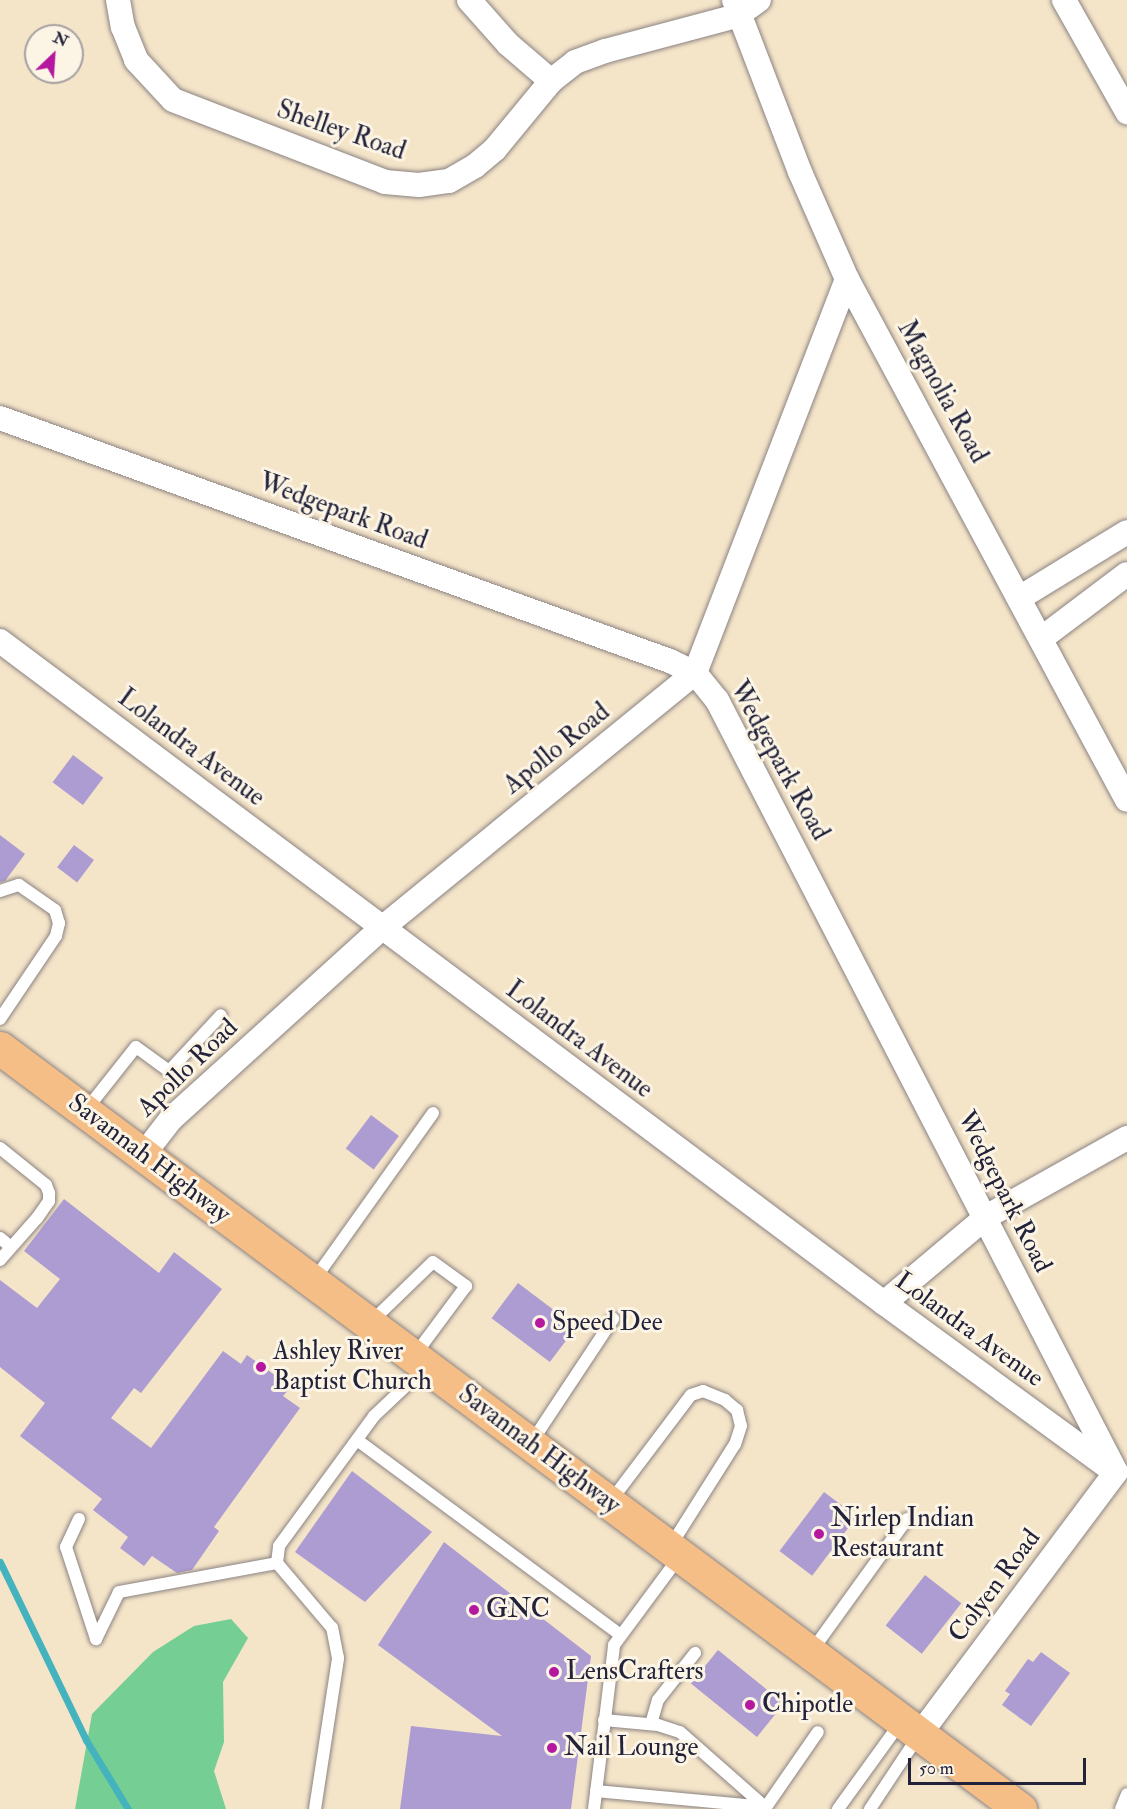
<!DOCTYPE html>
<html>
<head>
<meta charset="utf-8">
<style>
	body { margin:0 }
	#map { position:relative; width:1127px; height:1809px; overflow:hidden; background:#f4e4c8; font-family:"IM FELL Double Pica",serif }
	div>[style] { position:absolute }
	.green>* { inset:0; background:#75cf95 }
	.stream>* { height:7px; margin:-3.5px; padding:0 3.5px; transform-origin:3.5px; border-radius:3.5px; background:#44b3be }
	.building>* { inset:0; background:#ad9cd2; transform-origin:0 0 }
	.roads { filter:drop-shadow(0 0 2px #8b8382) drop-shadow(0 0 2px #8b8382) }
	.lane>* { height:12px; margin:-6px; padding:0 6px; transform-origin:6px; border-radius:6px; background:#fff }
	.street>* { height:24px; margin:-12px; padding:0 12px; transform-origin:12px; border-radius:12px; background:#fff }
	.highway>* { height:33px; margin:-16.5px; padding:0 16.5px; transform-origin:16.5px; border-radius:16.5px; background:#f6be87 }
	.dots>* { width:16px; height:16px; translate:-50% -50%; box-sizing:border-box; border:3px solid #fcf5e5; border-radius:50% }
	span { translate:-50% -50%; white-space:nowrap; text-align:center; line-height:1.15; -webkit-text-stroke:6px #fcf5e5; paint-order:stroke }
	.street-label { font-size:26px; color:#22223b }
	.poi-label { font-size:26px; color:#22223b }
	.left { translate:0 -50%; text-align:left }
	.north { position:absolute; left:24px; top:24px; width:60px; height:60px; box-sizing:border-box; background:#fcf5e5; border:2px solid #a5a1a1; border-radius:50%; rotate:25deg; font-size:16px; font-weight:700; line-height:24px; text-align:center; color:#22223b }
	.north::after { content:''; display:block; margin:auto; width:21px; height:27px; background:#b5179e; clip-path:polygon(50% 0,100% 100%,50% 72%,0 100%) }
	.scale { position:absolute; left:908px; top:1758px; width:178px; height:27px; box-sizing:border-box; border:3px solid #22223b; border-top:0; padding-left:8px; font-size:18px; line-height:21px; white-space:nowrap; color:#22223b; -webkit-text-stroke:4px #fcf5e5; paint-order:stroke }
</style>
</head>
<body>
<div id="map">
	<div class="green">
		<i style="clip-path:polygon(231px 1619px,248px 1638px,223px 1682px,224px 1742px,214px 1771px,226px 1809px,75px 1809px,92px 1714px,153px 1652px,194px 1626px)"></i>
	</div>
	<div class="stream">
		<i style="left:0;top:1562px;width:198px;rotate:64.2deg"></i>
		<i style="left:86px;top:1740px;width:81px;rotate:58.7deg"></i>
	</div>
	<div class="building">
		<i style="left:73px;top:755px;width:38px;height:34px;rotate:37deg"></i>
		<i style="clip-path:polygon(0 835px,25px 854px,5px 881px,0 882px)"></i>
		<i style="left:74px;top:845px;width:25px;height:28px;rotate:37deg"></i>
		<i style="left:371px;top:1115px;width:35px;height:42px;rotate:37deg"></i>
		<i style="clip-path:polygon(64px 1199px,159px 1273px,174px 1252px,222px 1289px,141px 1393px,134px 1388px,111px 1418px,151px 1448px,223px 1351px,241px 1364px,247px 1355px,291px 1387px,283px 1396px,300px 1408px,214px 1527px,219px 1531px,192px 1570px,177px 1573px,152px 1556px,144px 1566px,120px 1548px,128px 1537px,93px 1510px,102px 1499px,20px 1436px,45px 1403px,0 1367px,0 1280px,37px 1308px,60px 1279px,24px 1251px)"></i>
		<i style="left:518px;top:1283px;width:73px;height:44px;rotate:37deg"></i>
		<i style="clip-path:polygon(352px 1471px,432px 1532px,365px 1602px,295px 1552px)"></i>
		<i style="left:824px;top:1492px;width:41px;height:74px;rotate:37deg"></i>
		<i style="clip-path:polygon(444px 1542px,591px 1656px,571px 1809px,400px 1809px,411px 1726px,502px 1736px,378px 1645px)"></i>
		<i style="left:925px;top:1575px;width:46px;height:64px;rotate:38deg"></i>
		<i style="left:718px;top:1650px;width:85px;height:43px;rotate:39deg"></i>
		<i style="clip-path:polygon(1041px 1652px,1070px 1673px,1031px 1726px,1002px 1705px,1010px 1694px,1005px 1691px,1028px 1659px,1033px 1662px)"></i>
	</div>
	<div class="roads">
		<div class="lane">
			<i style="left:0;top:891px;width:20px;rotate:-18deg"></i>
			<i style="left:19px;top:885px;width:44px;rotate:34.8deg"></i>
			<i style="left:55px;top:910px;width:14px;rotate:73deg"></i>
			<i style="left:59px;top:923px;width:13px;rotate:103deg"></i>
			<i style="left:56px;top:936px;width:100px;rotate:124deg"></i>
			<i style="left:86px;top:1110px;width:80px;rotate:-51.6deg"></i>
			<i style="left:136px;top:1047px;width:41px;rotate:36deg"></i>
			<i style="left:169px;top:1071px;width:76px;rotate:-47.1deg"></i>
			<i style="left:0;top:1148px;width:59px;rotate:38.8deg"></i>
			<i style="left:46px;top:1185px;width:9px;rotate:69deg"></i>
			<i style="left:49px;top:1193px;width:8px;rotate:90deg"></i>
			<i style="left:49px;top:1201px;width:21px;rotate:125deg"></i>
			<i style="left:37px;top:1218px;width:56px;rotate:131.4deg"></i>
			<i style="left:0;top:1238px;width:14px;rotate:39deg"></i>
			<i style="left:314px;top:1280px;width:205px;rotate:-54.5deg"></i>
			<i style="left:371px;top:1322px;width:86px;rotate:-44.1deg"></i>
			<i style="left:433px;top:1262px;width:41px;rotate:36deg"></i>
			<i style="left:466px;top:1286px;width:87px;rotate:126.6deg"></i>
			<i style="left:357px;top:1440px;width:328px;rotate:36.5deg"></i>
			<i style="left:531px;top:1443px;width:149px;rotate:-56.5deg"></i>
			<i style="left:610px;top:1502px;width:134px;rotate:-52.9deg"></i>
			<i style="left:691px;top:1395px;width:13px;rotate:-18deg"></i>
			<i style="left:703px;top:1391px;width:24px;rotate:22deg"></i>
			<i style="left:725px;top:1400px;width:16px;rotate:40deg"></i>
			<i style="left:737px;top:1410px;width:16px;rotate:76deg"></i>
			<i style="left:741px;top:1426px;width:19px;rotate:108deg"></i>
			<i style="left:735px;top:1444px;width:122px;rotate:122.3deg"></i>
			<i style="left:79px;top:1519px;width:31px;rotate:115deg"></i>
			<i style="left:66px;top:1547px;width:97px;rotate:71.9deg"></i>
			<i style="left:96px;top:1639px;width:52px;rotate:-63.9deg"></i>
			<i style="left:119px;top:1592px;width:161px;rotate:-10.4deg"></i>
			<i style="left:811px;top:1652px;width:164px;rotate:-54.2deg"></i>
			<i style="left:604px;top:1720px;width:54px;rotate:5.3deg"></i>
			<i style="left:658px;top:1725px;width:23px;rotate:18deg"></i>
			<i style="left:680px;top:1732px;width:113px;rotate:41.4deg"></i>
			<i style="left:651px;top:1724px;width:25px;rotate:-74deg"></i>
			<i style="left:658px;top:1700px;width:60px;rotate:-51.8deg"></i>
			<i style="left:596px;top:1791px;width:171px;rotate:5.4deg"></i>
			<i style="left:766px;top:1807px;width:91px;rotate:-55.3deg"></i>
			<i style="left:315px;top:1809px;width:153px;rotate:-81.3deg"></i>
			<i style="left:338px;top:1658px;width:31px;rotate:-101deg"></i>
			<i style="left:332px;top:1628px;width:85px;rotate:-130.2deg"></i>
			<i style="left:277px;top:1563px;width:17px;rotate:-83deg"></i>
			<i style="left:279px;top:1546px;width:161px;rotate:-53.8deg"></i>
			<i style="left:374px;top:1416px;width:71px;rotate:-43.3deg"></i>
			<i style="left:594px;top:1809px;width:165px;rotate:-83deg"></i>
			<i style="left:614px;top:1645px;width:109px;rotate:-53.5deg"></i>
			<i style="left:838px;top:1809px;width:107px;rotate:-54.1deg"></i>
			<i style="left:870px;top:1809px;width:89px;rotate:-56.5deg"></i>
			<i style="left:1121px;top:1809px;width:16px;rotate:-68deg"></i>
		</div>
		<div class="street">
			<i style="left:118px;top:0;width:27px;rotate:80deg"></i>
			<i style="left:123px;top:27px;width:35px;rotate:68deg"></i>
			<i style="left:136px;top:60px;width:54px;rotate:47.2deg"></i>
			<i style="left:173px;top:100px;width:227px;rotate:21.1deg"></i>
			<i style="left:385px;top:182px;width:34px;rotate:5deg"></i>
			<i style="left:419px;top:185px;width:30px;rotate:-8deg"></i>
			<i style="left:449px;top:181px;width:30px;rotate:-30deg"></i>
			<i style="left:475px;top:166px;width:26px;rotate:-40deg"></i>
			<i style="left:495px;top:149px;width:88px;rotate:-50.5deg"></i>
			<i style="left:551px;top:81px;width:31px;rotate:-38deg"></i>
			<i style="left:575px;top:62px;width:32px;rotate:-20deg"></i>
			<i style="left:605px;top:51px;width:137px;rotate:-14.9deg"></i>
			<i style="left:737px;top:16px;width:27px;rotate:-36deg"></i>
			<i style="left:469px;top:0;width:59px;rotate:48.4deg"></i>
			<i style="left:508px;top:44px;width:57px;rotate:40.7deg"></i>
			<i style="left:734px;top:0;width:184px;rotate:69deg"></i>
			<i style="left:800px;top:172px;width:117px;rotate:66.3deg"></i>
			<i style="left:847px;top:279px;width:591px;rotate:61.75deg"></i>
			<i style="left:1064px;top:0;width:129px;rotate:60.6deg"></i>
			<i style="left:0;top:418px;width:713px;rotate:19.94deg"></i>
			<i style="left:670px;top:661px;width:28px;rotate:26deg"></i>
			<i style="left:695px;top:673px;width:35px;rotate:51deg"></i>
			<i style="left:717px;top:700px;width:869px;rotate:62.67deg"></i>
			<i style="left:1116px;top:1472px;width:327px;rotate:126.8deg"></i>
			<i style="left:1021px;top:597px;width:124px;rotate:-31.5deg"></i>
			<i style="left:1042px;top:638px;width:106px;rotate:-37deg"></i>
			<i style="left:0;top:641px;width:1104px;rotate:36.83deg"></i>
			<i style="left:884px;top:1303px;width:281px;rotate:36.2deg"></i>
			<i style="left:144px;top:1154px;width:44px;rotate:-52.4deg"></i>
			<i style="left:171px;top:1119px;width:285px;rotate:-42.2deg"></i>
			<i style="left:382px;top:928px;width:404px;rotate:-39.2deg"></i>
			<i style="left:695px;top:673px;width:422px;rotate:-68.9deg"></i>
			<i style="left:884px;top:1303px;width:133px;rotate:-40.1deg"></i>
			<i style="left:986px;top:1217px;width:162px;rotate:-29.3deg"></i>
		</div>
		<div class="highway">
			<i style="left:0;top:1048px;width:1273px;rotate:36.73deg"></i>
		</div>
	</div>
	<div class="dots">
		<i style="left:540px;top:1323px;background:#b5179e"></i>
		<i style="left:261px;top:1367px;background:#b5179e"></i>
		<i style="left:819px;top:1534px;background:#b5179e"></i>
		<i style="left:474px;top:1610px;background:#b5179e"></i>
		<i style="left:554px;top:1672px;background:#b5179e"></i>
		<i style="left:750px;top:1705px;background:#b5179e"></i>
		<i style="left:552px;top:1748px;background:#b5179e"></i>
	</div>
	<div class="street-label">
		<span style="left:341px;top:131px;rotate:19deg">Shelley Road</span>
		<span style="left:942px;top:392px;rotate:61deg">Magnolia Road</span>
		<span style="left:343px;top:512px;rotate:20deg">Wedgepark Road</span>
		<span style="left:191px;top:748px;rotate:37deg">Lolandra Avenue</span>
		<span style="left:557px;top:749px;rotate:-39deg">Apollo Road</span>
		<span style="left:779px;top:761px;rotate:61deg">Wedgepark Road</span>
		<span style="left:579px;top:1040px;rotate:37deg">Lolandra Avenue</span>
		<span style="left:188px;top:1068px;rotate:-44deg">Apollo Road</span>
		<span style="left:149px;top:1159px;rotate:37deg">Savannah Highway</span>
		<span style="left:1004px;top:1192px;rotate:63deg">Wedgepark Road</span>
		<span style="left:969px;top:1330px;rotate:36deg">Lolandra Avenue</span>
		<span style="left:539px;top:1450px;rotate:37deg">Savannah Highway</span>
		<span style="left:995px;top:1586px;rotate:-53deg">Colyen Road</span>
	</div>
	<div class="poi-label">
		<span class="left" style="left:552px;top:1323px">Speed Dee</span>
		<span class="left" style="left:273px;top:1367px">Ashley River<br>Baptist Church</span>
		<span class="left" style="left:831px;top:1534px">Nirlep Indian<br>Restaurant</span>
		<span class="left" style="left:486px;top:1610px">GNC</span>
		<span class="left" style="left:566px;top:1672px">LensCrafters</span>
		<span class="left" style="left:762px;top:1705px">Chipotle</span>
		<span class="left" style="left:564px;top:1748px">Nail Lounge</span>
	</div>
	<div class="north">N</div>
	<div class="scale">50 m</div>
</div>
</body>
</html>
